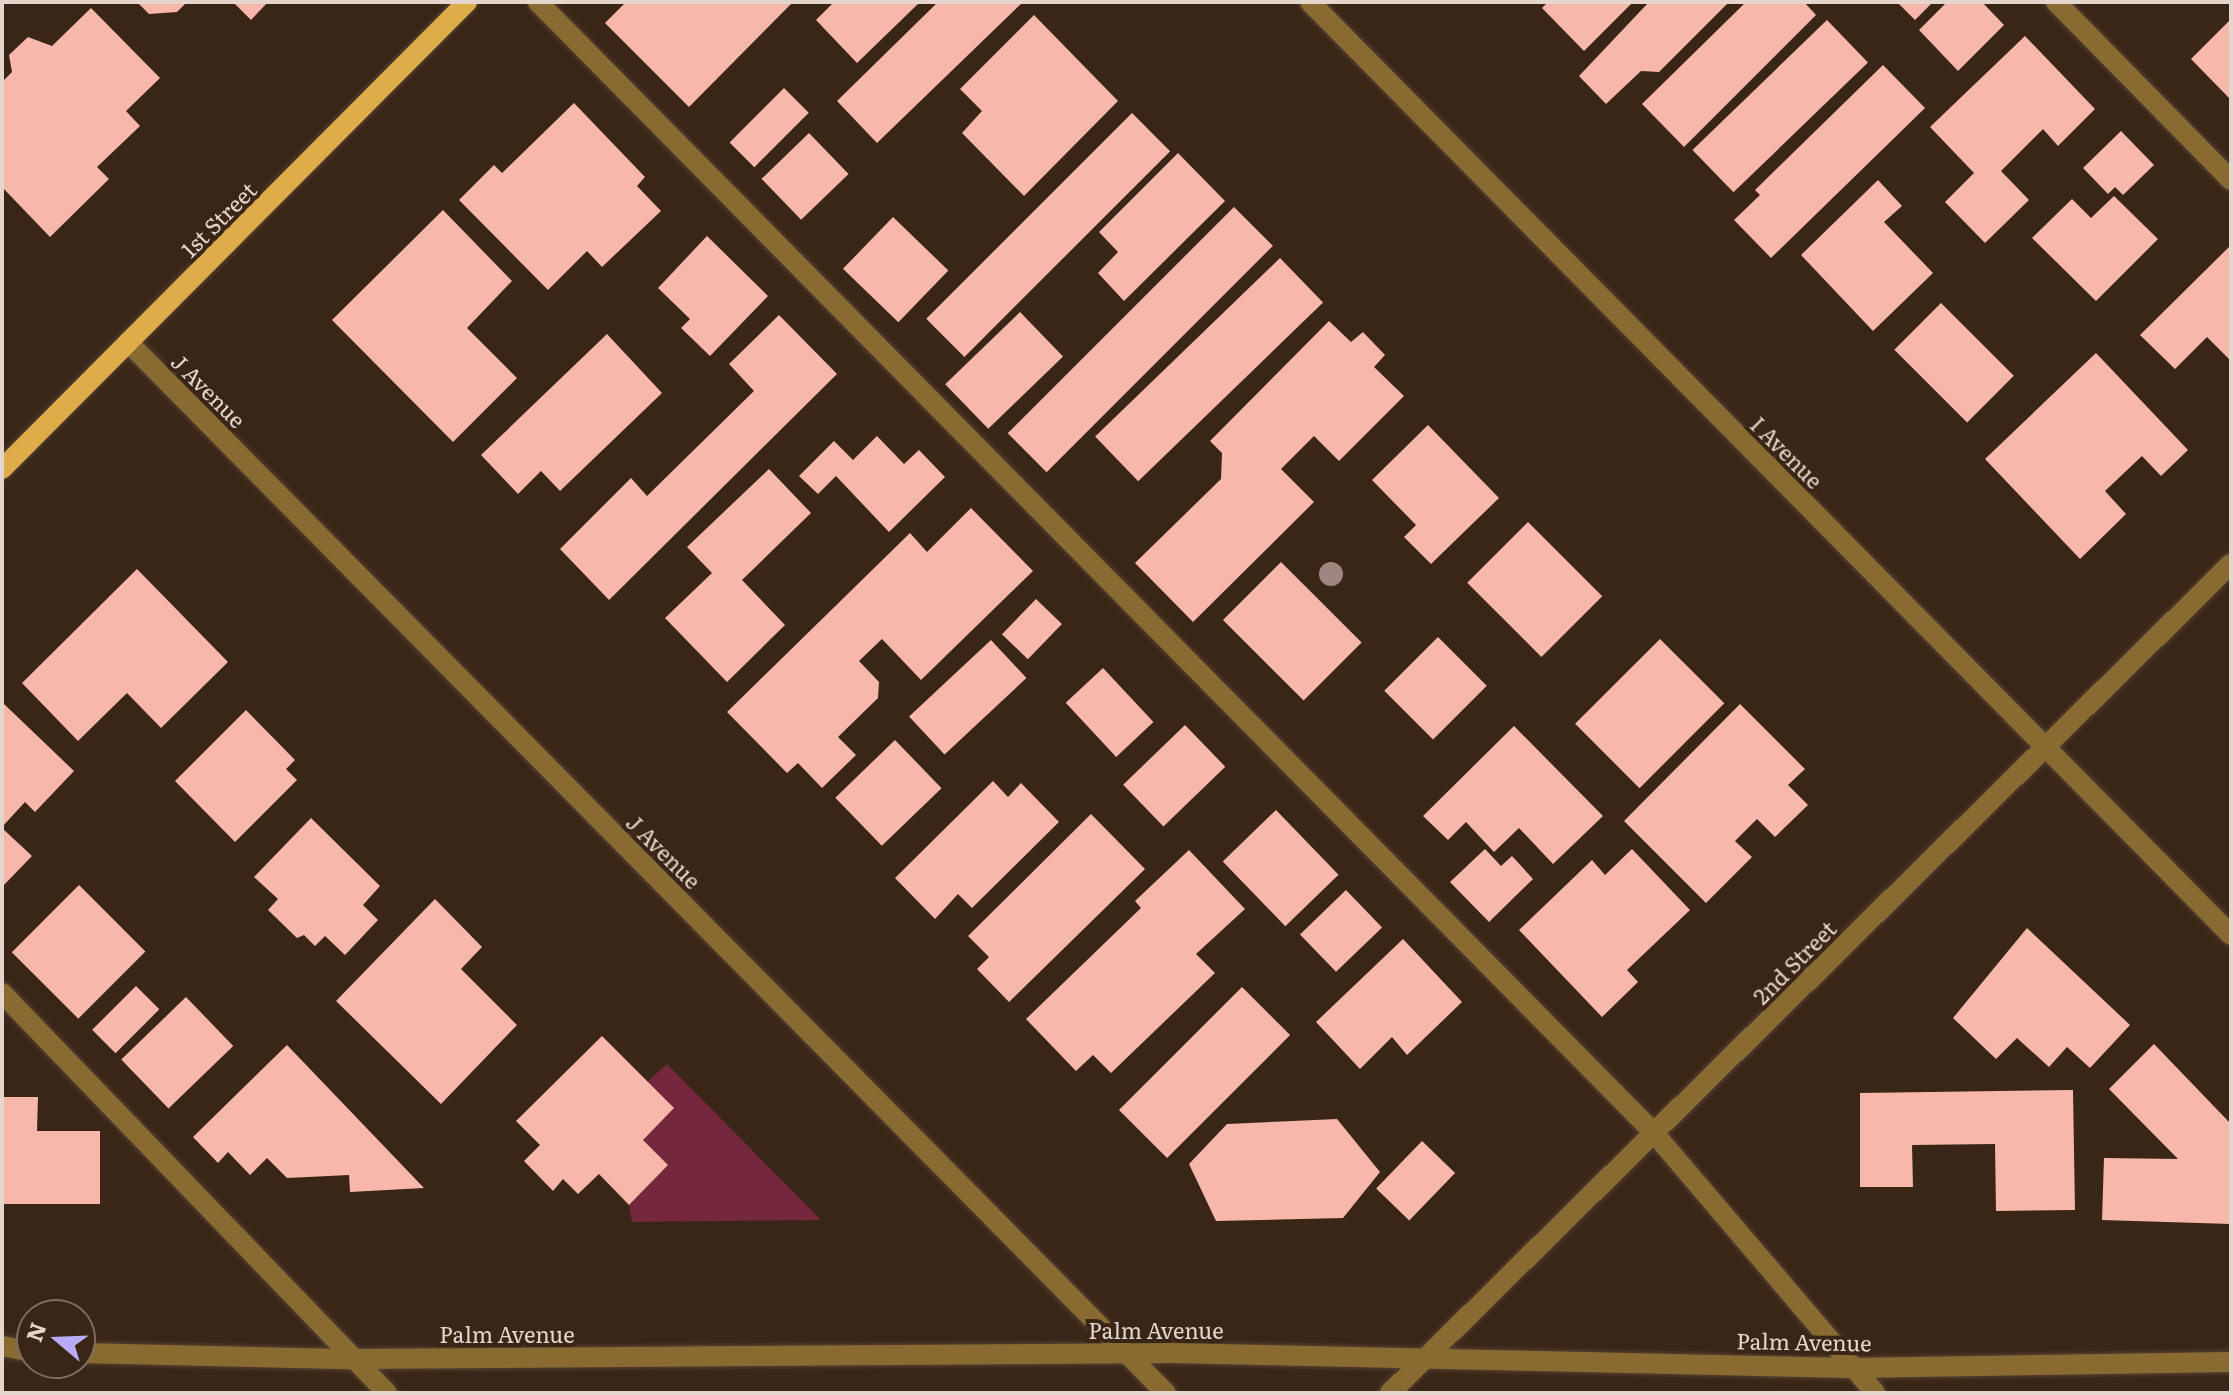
<!DOCTYPE html>
<html>
<head>
<meta charset="utf-8">
<style>
	body { margin:0 }
	#map { position:relative; width:2233px; height:1395px; overflow:hidden; background:#3a2617; font-family:Literata,serif }
	div>[style] { position:absolute }
	.green>* { inset:0; background:#74273d }
	.building>* { inset:0; background:#f7b7aa; transform-origin:0 0 }
	.roads { filter:drop-shadow(0 0 2px #554234) drop-shadow(0 0 2px #554234) }
	.minor>* { height:20px; margin:-10px; padding:0 10px; transform-origin:10px; border-radius:10px; background:#896b31 }
	.major>* { height:20px; margin:-10px; padding:0 10px; transform-origin:10px; border-radius:10px; background:#deac49 }
	.trees>* { width:24px; height:24px; margin:-12px; border-radius:50%; background:#9f8682 }
	span { translate:-50% -50%; white-space:nowrap; text-align:center; line-height:1.15; -webkit-text-stroke:8px #3a2617; paint-order:stroke }
	.street-label { font-size:22px; color:#e4d6cd }
	.frame { position:absolute; inset:0; border:4px solid #e4d6cd; pointer-events:none }
	.north { position:absolute; left:16px; top:1299px; width:80px; height:80px; box-sizing:border-box; background:#3a2617; border:2px solid #7e6c60; border-radius:50%; rotate:289deg; font-size:22px; font-weight:700; line-height:32px; text-align:center; color:#e4d6cd }
	.north::after { content:''; display:block; margin:auto; width:28px; height:36px; background:#b7abf8; clip-path:polygon(50% 0,100% 100%,50% 72%,0 100%) }
</style>
</head>
<body>
<div id="map">
	<div class="green">
		<i style="clip-path:polygon(667px 1064px,821px 1220px,632px 1222px,629px 1205px,668px 1165px,643px 1140px,673px 1108px,647px 1082px)"></i>
	</div>
	<div class="building">
		<i style="clip-path:polygon(137px 2px,187px 2px,177px 12px,149px 14px)"></i>
		<i style="clip-path:polygon(233px 2px,268px 2px,251px 20px)"></i>
		<i style="clip-path:polygon(626px 2px,789px 2px,791px 4px,689px 107px,605px 23px)"></i>
		<i style="clip-path:polygon(834px 2px,920px 2px,857px 63px,816px 20px)"></i>
		<i style="clip-path:polygon(938px 2px,1023px 2px,877px 143px,837px 101px)"></i>
		<i style="clip-path:polygon(1548px 2px,1633px 2px,1584px 51px,1542px 8px)"></i>
		<i style="clip-path:polygon(1649px 2px,1729px 2px,1659px 72px,1641px 71px,1606px 104px,1579px 76px)"></i>
		<i style="clip-path:polygon(1746px 2px,1804px 2px,1816px 15px,1684px 147px,1642px 104px)"></i>
		<i style="clip-path:polygon(1897px 2px,1933px 2px,1915px 20px)"></i>
		<i style="clip-path:polygon(1947px 2px,1982px 2px,2004px 25px,1958px 71px,1919px 30px)"></i>
		<i style="clip-path:polygon(91px 8px,160px 78px,126px 111px,140px 126px,97px 167px,109px 179px,50px 237px,2px 187px,2px 82px,12px 72px,9px 55px,28px 37px,52px 46px)"></i>
		<i style="clip-path:polygon(1034px 15px,1118px 101px,1024px 196px,962px 133px,982px 111px,960px 89px)"></i>
		<i style="clip-path:polygon(2231px 19px,2231px 100px,2191px 59px)"></i>
		<i style="left:1827px;top:20px;width:59px;height:187px;rotate:46deg"></i>
		<i style="clip-path:polygon(2025px 36px,2095px 109px,2058px 146px,2043px 129px,2001px 171px,2029px 200px,1985px 243px,1945px 202px,1974px 173px,1930px 127px)"></i>
		<i style="clip-path:polygon(1883px 65px,1925px 108px,1771px 258px,1734px 220px,1760px 195px,1755px 190px)"></i>
		<i style="left:784px;top:88px;width:35px;height:77px;rotate:45deg"></i>
		<i style="clip-path:polygon(574px 103px,645px 177px,637px 186px,661px 211px,602px 267px,587px 251px,548px 290px,459px 200px,494px 165px,502px 173px)"></i>
		<i style="left:1132px;top:113px;width:54px;height:291px;rotate:45deg"></i>
		<i style="clip-path:polygon(2121px 131px,2154px 165px,2123px 195px,2115px 187px,2108px 194px,2083px 168px)"></i>
		<i style="left:809px;top:133px;width:57px;height:66px;rotate:46deg"></i>
		<i style="clip-path:polygon(1178px 153px,1225px 201px,1124px 301px,1098px 273px,1118px 252px,1099px 232px)"></i>
		<i style="clip-path:polygon(1878px 180px,1902px 206px,1884px 222px,1933px 273px,1873px 331px,1801px 255px)"></i>
		<i style="clip-path:polygon(2114px 196px,2158px 239px,2096px 301px,2032px 238px,2072px 199px,2091px 218px)"></i>
		<i style="left:1234px;top:207px;width:55px;height:320px;rotate:45deg"></i>
		<i style="clip-path:polygon(443px 210px,512px 281px,467px 328px,517px 378px,453px 442px,332px 320px)"></i>
		<i style="left:893px;top:217px;width:77px;height:72px;rotate:44deg"></i>
		<i style="clip-path:polygon(707px 236px,768px 296px,710px 356px,681px 328px,690px 319px,658px 288px)"></i>
		<i style="clip-path:polygon(2231px 245px,2231px 361px,2207px 337px,2175px 369px,2140px 335px)"></i>
		<i style="left:1280px;top:258px;width:62px;height:257px;rotate:46deg"></i>
		<i style="left:1941px;top:303px;width:103px;height:66px;rotate:45deg"></i>
		<i style="left:1020px;top:312px;width:62px;height:104px;rotate:46deg"></i>
		<i style="clip-path:polygon(779px 315px,837px 374px,609px 600px,560px 549px,631px 478px,647px 496px,754px 391px,729px 364px)"></i>
		<i style="clip-path:polygon(1329px 321px,1351px 342px,1363px 332px,1385px 355px,1374px 367px,1404px 396px,1339px 461px,1314px 436px,1281px 469px,1314px 502px,1193px 622px,1135px 563px,1221px 479px,1222px 453px,1210px 441px)"></i>
		<i style="clip-path:polygon(607px 334px,662px 393px,560px 491px,541px 471px,518px 494px,481px 455px)"></i>
		<i style="clip-path:polygon(2096px 353px,2188px 450px,2161px 476px,2142px 456px,2105px 491px,2126px 514px,2080px 559px,1985px 459px)"></i>
		<i style="clip-path:polygon(1428px 425px,1499px 498px,1431px 564px,1404px 537px,1416px 525px,1372px 480px)"></i>
		<i style="clip-path:polygon(877px 436px,904px 464px,919px 450px,945px 477px,889px 532px,836px 476px,818px 494px,799px 476px,834px 441px,853px 460px)"></i>
		<i style="clip-path:polygon(769px 469px,811px 513px,742px 580px,785px 625px,727px 682px,665px 618px,712px 573px,687px 547px)"></i>
		<i style="clip-path:polygon(971px 508px,1033px 571px,921px 680px,882px 639px,859px 661px,879px 682px,878px 698px,838px 737px,856px 755px,822px 788px,798px 763px,787px 773px,727px 712px,910px 533px,927px 552px)"></i>
		<i style="left:1528px;top:522px;width:105px;height:86px;rotate:45deg"></i>
		<i style="left:1281px;top:562px;width:114px;height:82px;rotate:45deg"></i>
		<i style="clip-path:polygon(137px 569px,228px 662px,161px 728px,127px 693px,78px 741px,22px 683px)"></i>
		<i style="left:1036px;top:599px;width:36px;height:49px;rotate:44deg"></i>
		<i style="left:1438px;top:637px;width:69px;height:76px;rotate:45deg"></i>
		<i style="left:1660px;top:639px;width:91px;height:120px;rotate:45deg"></i>
		<i style="left:991px;top:640px;width:52px;height:112px;rotate:47deg"></i>
		<i style="left:1103px;top:668px;width:74px;height:51px;rotate:47deg"></i>
		<i style="clip-path:polygon(4px 704px,74px 771px,35px 812px,25px 802px,2px 827px)"></i>
		<i style="clip-path:polygon(1740px 704px,1805px 769px,1788px 785px,1808px 805px,1775px 837px,1757px 819px,1735px 841px,1752px 857px,1706px 903px,1624px 821px)"></i>
		<i style="clip-path:polygon(246px 710px,295px 760px,286px 769px,297px 780px,235px 842px,175px 781px)"></i>
		<i style="left:1185px;top:725px;width:58px;height:86px;rotate:46deg"></i>
		<i style="clip-path:polygon(1514px 726px,1603px 816px,1553px 864px,1519px 828px,1494px 852px,1466px 822px,1448px 840px,1423px 816px)"></i>
		<i style="left:895px;top:740px;width:67px;height:83px;rotate:46deg"></i>
		<i style="clip-path:polygon(993px 781px,1008px 797px,1021px 783px,1059px 822px,972px 908px,958px 894px,935px 919px,895px 878px)"></i>
		<i style="left:1276px;top:810px;width:90px;height:74px;rotate:46deg"></i>
		<i style="clip-path:polygon(1091px 814px,1145px 869px,1009px 1002px,977px 969px,989px 957px,968px 936px)"></i>
		<i style="clip-path:polygon(311px 818px,380px 886px,363px 905px,378px 920px,345px 955px,325px 936px,315px 946px,304px 935px,297px 938px,268px 910px,278px 899px,254px 877px)"></i>
		<i style="clip-path:polygon(2px 828px,32px 856px,2px 887px)"></i>
		<i style="clip-path:polygon(1485px 849px,1501px 866px,1512px 856px,1533px 879px,1489px 922px,1450px 882px)"></i>
		<i style="clip-path:polygon(1632px 849px,1690px 910px,1627px 970px,1638px 982px,1602px 1017px,1519px 930px,1592px 860px,1605px 875px)"></i>
		<i style="clip-path:polygon(1189px 850px,1245px 909px,1196px 954px,1215px 973px,1111px 1073px,1093px 1055px,1076px 1071px,1026px 1019px,1141px 908px,1135px 901px)"></i>
		<i style="left:79px;top:885px;width:94px;height:95px;rotate:45deg"></i>
		<i style="left:1346px;top:890px;width:52px;height:64px;rotate:46deg"></i>
		<i style="clip-path:polygon(435px 899px,482px 947px,461px 969px,517px 1025px,441px 1104px,336px 1001px)"></i>
		<i style="clip-path:polygon(2027px 928px,2130px 1025px,2090px 1068px,2067px 1047px,2049px 1067px,2017px 1038px,1996px 1059px,1953px 1018px)"></i>
		<i style="clip-path:polygon(1403px 939px,1462px 1002px,1407px 1055px,1392px 1037px,1360px 1069px,1316px 1022px)"></i>
		<i style="left:136px;top:986px;width:33px;height:62px;rotate:45deg"></i>
		<i style="left:1242px;top:987px;width:68px;height:174px;rotate:45deg"></i>
		<i style="left:186px;top:997px;width:68px;height:90px;rotate:46deg"></i>
		<i style="clip-path:polygon(602px 1036px,674px 1108px,643px 1140px,668px 1165px,629px 1205px,599px 1174px,578px 1194px,563px 1179px,553px 1191px,524px 1161px,540px 1145px,516px 1121px)"></i>
		<i style="clip-path:polygon(2154px 1044px,2231px 1124px,2231px 1224px,2102px 1220px,2104px 1158px,2178px 1159px,2109px 1089px)"></i>
		<i style="clip-path:polygon(287px 1045px,424px 1188px,350px 1192px,349px 1175px,287px 1178px,267px 1158px,250px 1175px,228px 1152px,218px 1163px,193px 1137px)"></i>
		<i style="clip-path:polygon(2073px 1090px,2075px 1210px,1996px 1211px,1995px 1144px,1912px 1145px,1913px 1187px,1860px 1187px,1860px 1093px)"></i>
		<i style="clip-path:polygon(2px 1097px,38px 1097px,37px 1131px,100px 1131px,100px 1204px,2px 1204px)"></i>
		<i style="clip-path:polygon(1337px 1119px,1380px 1172px,1343px 1218px,1216px 1221px,1189px 1164px,1227px 1124px)"></i>
		<i style="left:1422px;top:1141px;width:46px;height:66px;rotate:44deg"></i>
	</div>
	<div class="roads">
		<div class="minor">
			<i style="left:538px;top:2px;width:1589px;rotate:45.38deg"></i>
			<i style="left:1654px;top:1133px;width:341px;rotate:49.6deg"></i>
			<i style="left:1310px;top:2px;width:1311px;rotate:45.37deg"></i>
			<i style="left:2056px;top:2px;width:250px;rotate:45.5deg"></i>
			<i style="left:128px;top:342px;width:1477px;rotate:45.36deg"></i>
			<i style="left:2px;top:993px;width:555px;rotate:46.09deg"></i>
			<i style="left:2px;top:1346px;width:31px;rotate:11deg"></i>
			<i style="left:80px;top:1353px;width:272px;rotate:1.3deg"></i>
			<i style="left:352px;top:1359px;width:820px;rotate:-0.42deg"></i>
			<i style="left:1172px;top:1353px;width:677px;rotate:1.27deg"></i>
			<i style="left:1849px;top:1368px;width:382px;rotate:-0.9deg"></i>
			<i style="left:1390px;top:1393px;width:1181px;rotate:-44.59deg"></i>
		</div>
		<div class="major">
			<i style="left:2px;top:469px;width:659px;rotate:-45.12deg"></i>
		</div>
	</div>
	<div class="trees">
		<i style="left:1331px;top:574px"></i>
	</div>
	<div class="street-label">
		<span style="left:218px;top:219px;rotate:-45deg">1st Street</span>
		<span style="left:209px;top:390px;rotate:45deg">J Avenue</span>
		<span style="left:1787px;top:452px;rotate:45deg">I Avenue</span>
		<span style="left:664px;top:851px;rotate:45deg">J Avenue</span>
		<span style="left:1794px;top:962px;rotate:-45deg">2nd Street</span>
		<span style="left:1156px;top:1330px">Palm Avenue</span>
		<span style="left:507px;top:1334px">Palm Avenue</span>
		<span style="left:1804px;top:1341px;rotate:1deg">Palm Avenue</span>
	</div>
	<div class="frame"></div>
	<div class="north">N</div>
</div>
</body>
</html>
